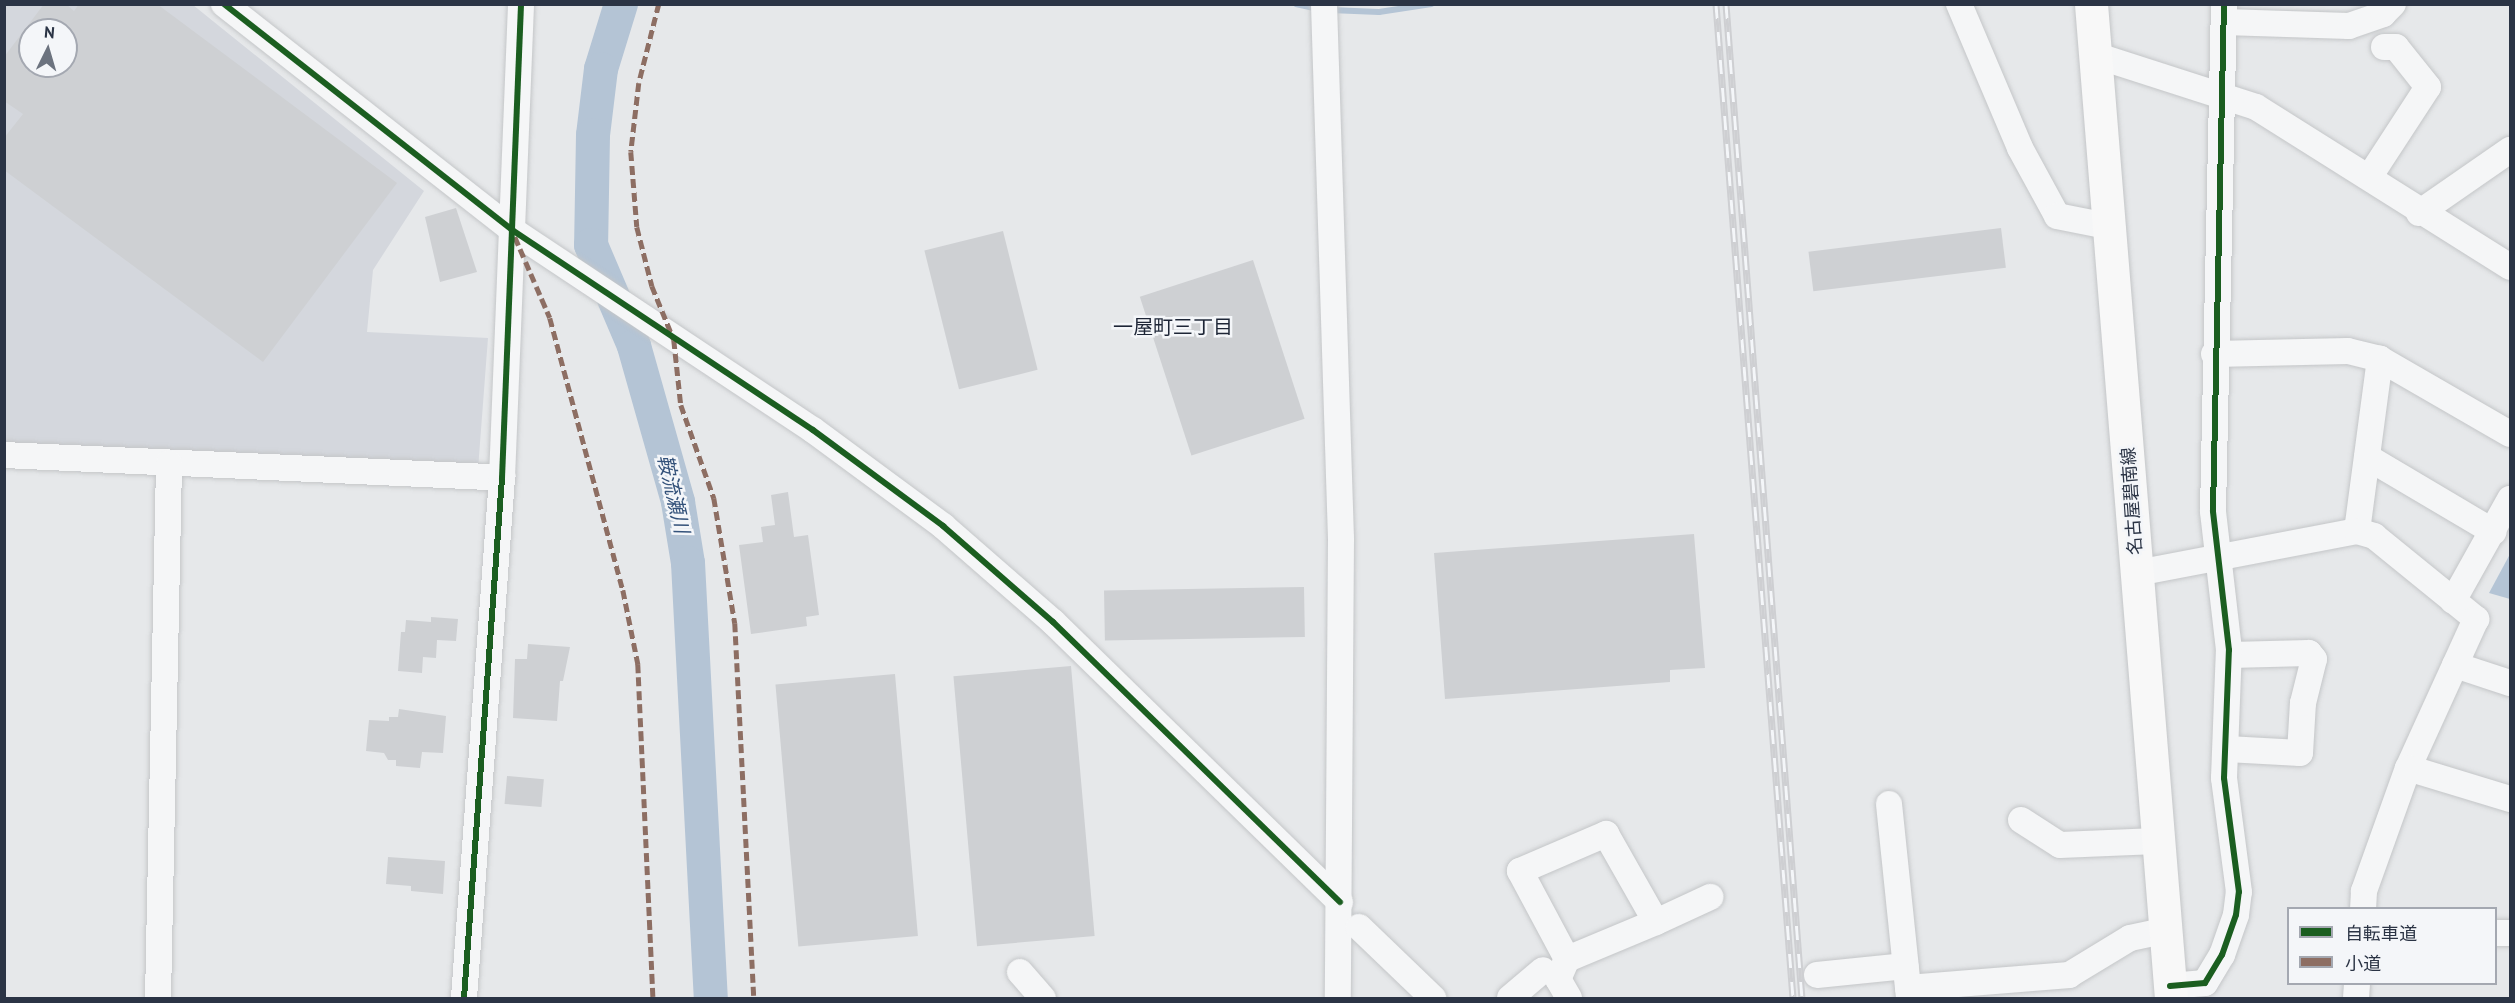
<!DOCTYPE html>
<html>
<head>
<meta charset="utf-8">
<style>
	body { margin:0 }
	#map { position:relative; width:2515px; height:1003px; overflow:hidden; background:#e6e8ea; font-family:"PT Sans","Noto Sans JP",sans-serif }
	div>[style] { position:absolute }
	.built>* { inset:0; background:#d4d7dd }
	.water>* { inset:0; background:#b4c4d5 }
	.stream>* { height:6px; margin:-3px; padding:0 3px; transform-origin:3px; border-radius:3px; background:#b4c4d5 }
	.river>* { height:34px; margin:-17px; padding:0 17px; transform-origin:17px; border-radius:17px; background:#b4c4d5 }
	.building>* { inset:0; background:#ced0d3; transform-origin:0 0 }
	.roads { filter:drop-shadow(0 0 2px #c4c6c8) drop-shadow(0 0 2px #c4c6c8) }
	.minor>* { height:26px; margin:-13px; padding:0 13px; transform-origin:13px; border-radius:13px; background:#f5f6f7 }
	.major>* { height:33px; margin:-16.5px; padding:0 16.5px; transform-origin:16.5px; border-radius:16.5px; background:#f8f8f8 }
	.rail>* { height:7px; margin-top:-3.5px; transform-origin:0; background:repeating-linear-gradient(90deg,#f4f6f9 0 14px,#cecfd2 0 28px); box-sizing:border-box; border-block:2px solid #cecfd2 }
	.quiet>* { height:4.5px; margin-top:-2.25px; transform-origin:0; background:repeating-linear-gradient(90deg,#8d6e63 0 9px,transparent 0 13.5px) }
	.cycleway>* { height:6px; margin:-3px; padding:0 3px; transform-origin:3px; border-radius:3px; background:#1b5e20 }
	span { translate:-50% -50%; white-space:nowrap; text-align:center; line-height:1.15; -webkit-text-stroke:5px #f4f6f9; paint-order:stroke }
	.street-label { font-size:18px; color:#2b3445 }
	.neighbourhood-label { font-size:20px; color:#1d2536 }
	.water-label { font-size:20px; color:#34527a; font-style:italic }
	.frame { position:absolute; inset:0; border:6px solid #2b3445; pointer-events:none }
	.legend { position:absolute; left:2287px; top:907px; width:210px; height:78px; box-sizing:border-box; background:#f4f6f9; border:2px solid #a4a8b1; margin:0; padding:8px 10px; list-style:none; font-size:18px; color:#2b3445 }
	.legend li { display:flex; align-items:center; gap:12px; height:30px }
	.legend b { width:30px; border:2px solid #a4a8b1 }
	.north { position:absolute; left:18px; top:18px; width:60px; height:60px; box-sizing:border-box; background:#f4f6f9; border:2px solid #a4a8b1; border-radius:50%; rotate:5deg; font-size:16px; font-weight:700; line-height:24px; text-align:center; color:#2b3445 }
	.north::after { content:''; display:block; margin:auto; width:21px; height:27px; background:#6c737f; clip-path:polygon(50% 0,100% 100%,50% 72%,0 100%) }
</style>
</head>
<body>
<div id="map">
	<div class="built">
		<i style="clip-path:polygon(evenodd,4px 5px,193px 5px,424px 191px,373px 270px,367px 332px,488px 338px,478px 469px,5px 443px,4px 5px,30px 30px,66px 30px,66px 66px,30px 66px,30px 30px)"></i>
	</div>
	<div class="water">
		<i style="clip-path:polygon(2510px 554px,2510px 599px,2489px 593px)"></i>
	</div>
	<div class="stream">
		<i style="left:1296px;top:4px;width:22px;rotate:13deg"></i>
		<i style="left:1330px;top:10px;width:49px;rotate:2.3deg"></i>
		<i style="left:1379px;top:12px;width:53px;rotate:-8.7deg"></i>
	</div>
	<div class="river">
		<i style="left:621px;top:4px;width:68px;rotate:107.1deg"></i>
		<i style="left:601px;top:69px;width:66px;rotate:96.9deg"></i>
		<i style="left:593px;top:135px;width:110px;rotate:91deg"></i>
		<i style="left:591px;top:245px;width:110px;rotate:66.9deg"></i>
		<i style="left:634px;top:346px;width:162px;rotate:74.2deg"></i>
		<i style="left:678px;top:502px;width:62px;rotate:80.7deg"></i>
		<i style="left:688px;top:563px;width:436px;rotate:87deg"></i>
	</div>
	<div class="building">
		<i style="clip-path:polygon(evenodd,44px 4px,66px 4px,74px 11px,79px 4px,157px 4px,397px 183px,263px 362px,4px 170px,4px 138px,23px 114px,4px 101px,4px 57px,44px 4px,30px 30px,66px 30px,66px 66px,30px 66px,30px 30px)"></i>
		<i style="clip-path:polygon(456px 208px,477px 272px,440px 282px,425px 217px)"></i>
		<i style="left:2001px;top:228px;width:40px;height:194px;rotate:83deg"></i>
		<i style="left:1003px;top:231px;width:143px;height:81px;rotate:76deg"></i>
		<i style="left:1253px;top:260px;width:167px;height:119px;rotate:72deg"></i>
		<i style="clip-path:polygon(788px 492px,794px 537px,808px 535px,819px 615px,806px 617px,807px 626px,751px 634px,739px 545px,763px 542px,761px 527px,775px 525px,771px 495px)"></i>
		<i style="clip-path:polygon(1694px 534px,1705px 668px,1670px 670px,1670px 682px,1445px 699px,1434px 553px)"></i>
		<i style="left:1304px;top:587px;width:50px;height:200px;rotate:89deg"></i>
		<i style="clip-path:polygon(431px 617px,458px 619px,456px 641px,437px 640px,436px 658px,423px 657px,422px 673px,398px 671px,401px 632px,405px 632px,406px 620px,431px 622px)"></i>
		<i style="clip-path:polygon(528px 644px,570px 647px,563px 681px,560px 681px,557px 721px,513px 718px,515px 659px,527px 659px)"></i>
		<i style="left:1071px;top:666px;width:271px;height:118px;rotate:85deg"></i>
		<i style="left:895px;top:674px;width:263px;height:120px;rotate:85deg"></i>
		<i style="clip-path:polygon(399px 709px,446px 716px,443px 753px,422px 752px,420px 768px,396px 766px,396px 760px,388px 760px,384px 753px,366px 751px,369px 720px,389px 721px,389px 717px,398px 717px)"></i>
		<i style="left:507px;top:776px;width:37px;height:28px;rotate:5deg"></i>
		<i style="clip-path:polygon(388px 857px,445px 861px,443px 894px,411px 891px,411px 886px,386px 884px)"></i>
	</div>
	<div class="roads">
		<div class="minor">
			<i style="left:224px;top:4px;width:366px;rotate:38.1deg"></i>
			<i style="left:512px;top:230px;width:361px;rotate:33.6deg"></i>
			<i style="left:813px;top:430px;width:162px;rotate:36.4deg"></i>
			<i style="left:943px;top:526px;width:146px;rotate:41.1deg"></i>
			<i style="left:1053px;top:622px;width:401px;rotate:44.3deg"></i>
			<i style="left:1324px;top:4px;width:535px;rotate:88.18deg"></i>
			<i style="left:1341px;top:539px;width:459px;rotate:90.4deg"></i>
			<i style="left:1959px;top:4px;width:156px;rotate:67deg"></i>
			<i style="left:2020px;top:148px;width:77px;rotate:61.4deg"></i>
			<i style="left:2057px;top:216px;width:56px;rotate:11.3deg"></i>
			<i style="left:2224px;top:22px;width:125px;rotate:1.8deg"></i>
			<i style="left:2349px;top:26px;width:36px;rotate:-19deg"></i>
			<i style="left:2383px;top:14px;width:14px;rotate:-45deg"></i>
			<i style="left:2095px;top:55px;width:169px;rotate:17.9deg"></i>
			<i style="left:2256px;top:107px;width:300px;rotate:32.2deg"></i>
			<i style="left:2370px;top:176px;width:106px;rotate:-56.9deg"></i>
			<i style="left:2428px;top:87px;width:51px;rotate:-128.7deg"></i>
			<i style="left:2396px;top:47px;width:12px;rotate:180deg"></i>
			<i style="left:2419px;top:213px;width:111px;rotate:-34.7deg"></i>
			<i style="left:2214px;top:354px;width:134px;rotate:-1.3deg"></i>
			<i style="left:2348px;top:351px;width:33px;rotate:14deg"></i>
			<i style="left:2380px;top:359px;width:150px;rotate:30deg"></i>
			<i style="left:4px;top:455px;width:499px;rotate:2.6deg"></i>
			<i style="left:2367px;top:457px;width:147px;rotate:30.6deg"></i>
			<i style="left:2357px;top:531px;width:174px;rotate:-82.4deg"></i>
			<i style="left:2137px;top:573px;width:224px;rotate:-10.8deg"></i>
			<i style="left:2357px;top:531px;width:18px;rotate:16deg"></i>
			<i style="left:2374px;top:536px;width:132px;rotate:39.1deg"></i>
			<i style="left:2476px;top:619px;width:164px;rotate:114.5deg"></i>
			<i style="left:2408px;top:768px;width:131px;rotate:109.7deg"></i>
			<i style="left:2364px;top:891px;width:17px;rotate:93deg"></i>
			<i style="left:2453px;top:601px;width:117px;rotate:-60.8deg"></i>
			<i style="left:2455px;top:665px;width:58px;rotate:18.1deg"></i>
			<i style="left:2227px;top:749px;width:73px;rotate:3.1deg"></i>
			<i style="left:2300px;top:753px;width:50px;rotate:-86.6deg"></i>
			<i style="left:2303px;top:703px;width:45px;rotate:-76deg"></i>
			<i style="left:2314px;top:659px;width:8px;rotate:-130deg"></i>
			<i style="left:2309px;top:653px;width:79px;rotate:178.5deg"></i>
			<i style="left:2408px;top:768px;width:107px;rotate:16.9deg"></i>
			<i style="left:1889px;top:804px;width:195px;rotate:84.1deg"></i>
			<i style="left:2021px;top:820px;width:46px;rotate:32.7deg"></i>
			<i style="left:2060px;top:845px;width:97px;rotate:-2.4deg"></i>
			<i style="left:1656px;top:922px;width:60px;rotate:-24.8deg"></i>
			<i style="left:1359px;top:927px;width:103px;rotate:43.8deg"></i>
			<i style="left:2496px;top:933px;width:14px"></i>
			<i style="left:1567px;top:959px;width:100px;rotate:-118.1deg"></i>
			<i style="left:1520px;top:871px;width:94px;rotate:-23.3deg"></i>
			<i style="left:1606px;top:834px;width:101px;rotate:60.4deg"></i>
			<i style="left:1656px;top:922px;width:96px;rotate:157.4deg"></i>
			<i style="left:1567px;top:959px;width:22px;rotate:114deg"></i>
			<i style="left:1558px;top:979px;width:22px;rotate:60deg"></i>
			<i style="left:1020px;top:972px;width:35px;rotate:49deg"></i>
			<i style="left:1817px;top:975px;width:89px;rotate:-5.8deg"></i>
			<i style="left:2170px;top:986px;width:35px;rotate:-5deg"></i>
			<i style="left:2205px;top:983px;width:33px;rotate:-59deg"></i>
			<i style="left:2222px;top:955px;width:42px;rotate:-70.7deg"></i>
			<i style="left:2236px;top:915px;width:23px;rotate:-83deg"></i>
			<i style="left:2239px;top:892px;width:115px;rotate:-97.5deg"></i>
			<i style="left:2224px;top:778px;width:128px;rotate:-87.8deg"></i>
			<i style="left:2229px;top:650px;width:140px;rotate:-96.6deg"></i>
			<i style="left:2213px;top:511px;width:507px;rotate:-88.76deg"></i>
			<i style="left:1908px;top:988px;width:162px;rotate:-4.6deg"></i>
			<i style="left:2069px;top:975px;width:71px;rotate:-31.2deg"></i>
			<i style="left:2130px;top:938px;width:35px;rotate:-12deg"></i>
			<i style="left:158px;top:998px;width:535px;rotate:-88.82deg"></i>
			<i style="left:464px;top:998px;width:521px;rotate:-85.82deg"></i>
			<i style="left:502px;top:478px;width:474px;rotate:-87.7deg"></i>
			<i style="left:1510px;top:998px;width:43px;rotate:-40.3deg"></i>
			<i style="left:2356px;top:998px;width:14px;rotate:-86deg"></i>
		</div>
		<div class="major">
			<i style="left:2091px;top:4px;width:997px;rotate:85.4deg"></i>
		</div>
	</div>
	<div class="rail">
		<i style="left:1716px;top:4px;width:997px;rotate:85.57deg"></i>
		<i style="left:1726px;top:4px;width:997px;rotate:85.63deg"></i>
	</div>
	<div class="quiet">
		<i style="left:659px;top:4px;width:81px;rotate:104.2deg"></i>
		<i style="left:639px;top:83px;width:69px;rotate:96.6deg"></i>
		<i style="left:631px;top:152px;width:75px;rotate:85.4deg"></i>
		<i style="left:637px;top:227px;width:61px;rotate:75.7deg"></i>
		<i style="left:652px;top:286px;width:58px;rotate:67.8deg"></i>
		<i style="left:674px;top:340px;width:65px;rotate:83.9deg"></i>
		<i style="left:681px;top:405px;width:99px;rotate:70.5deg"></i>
		<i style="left:714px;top:498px;width:127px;rotate:80.5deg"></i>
		<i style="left:735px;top:623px;width:375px;rotate:87.1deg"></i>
		<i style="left:515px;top:237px;width:88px;rotate:66.6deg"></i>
		<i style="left:550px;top:318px;width:282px;rotate:75deg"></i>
		<i style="left:623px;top:590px;width:76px;rotate:78.5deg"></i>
		<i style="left:638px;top:664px;width:334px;rotate:87.4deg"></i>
	</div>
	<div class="cycleway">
		<i style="left:224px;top:4px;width:366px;rotate:38.1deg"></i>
		<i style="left:512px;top:230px;width:361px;rotate:33.6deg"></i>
		<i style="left:813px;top:430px;width:162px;rotate:36.4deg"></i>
		<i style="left:943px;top:526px;width:146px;rotate:41.1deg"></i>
		<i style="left:1053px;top:622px;width:401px;rotate:44.3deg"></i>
		<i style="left:2170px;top:986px;width:35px;rotate:-5deg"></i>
		<i style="left:2205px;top:983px;width:33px;rotate:-59deg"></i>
		<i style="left:2222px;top:955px;width:42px;rotate:-70.7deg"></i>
		<i style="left:2236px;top:915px;width:23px;rotate:-83deg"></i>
		<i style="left:2239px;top:892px;width:115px;rotate:-97.5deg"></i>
		<i style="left:2224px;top:778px;width:128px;rotate:-87.8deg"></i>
		<i style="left:2229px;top:650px;width:140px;rotate:-96.6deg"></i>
		<i style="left:2213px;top:511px;width:507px;rotate:-88.76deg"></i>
		<i style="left:464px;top:998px;width:521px;rotate:-85.82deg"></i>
		<i style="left:502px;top:478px;width:474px;rotate:-87.7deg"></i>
	</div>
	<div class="street-label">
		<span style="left:2132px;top:501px;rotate:-94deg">名古屋碧南線</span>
	</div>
	<div class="neighbourhood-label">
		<span style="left:1173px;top:327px">一屋町三丁目</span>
	</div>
	<div class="water-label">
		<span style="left:673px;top:494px;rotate:77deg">鞍流瀬川</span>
	</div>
	<div class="frame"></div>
	<ul class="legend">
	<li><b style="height:8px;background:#1b5e20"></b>自転車道</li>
	<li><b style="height:8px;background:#8d6e63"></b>小道</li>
	</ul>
	<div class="north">N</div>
</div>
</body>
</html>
